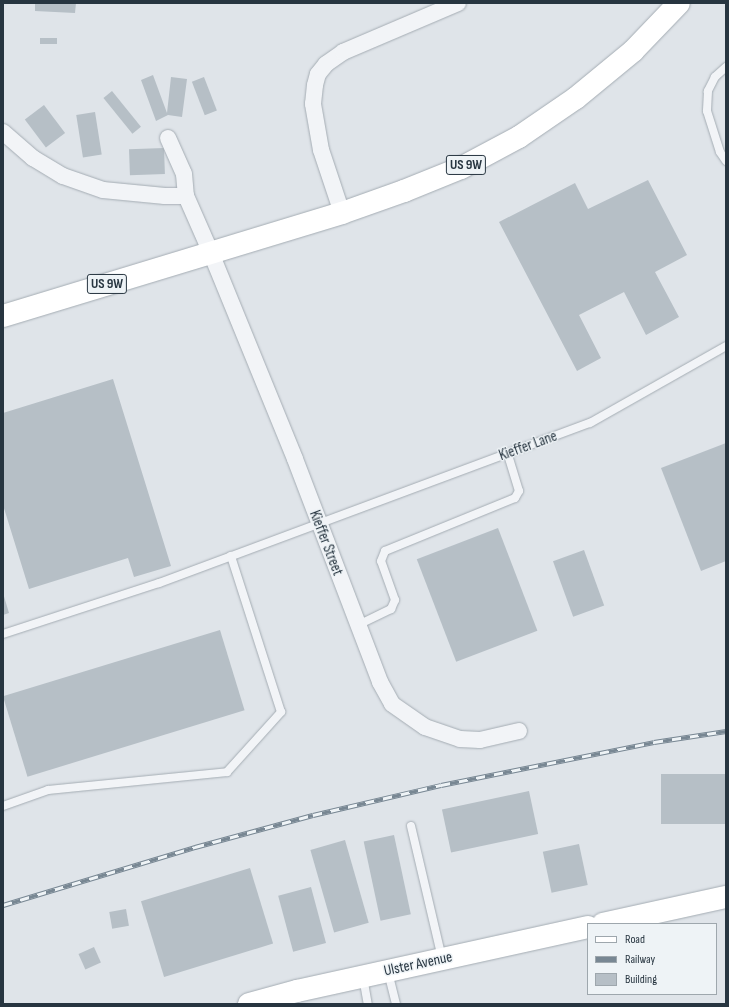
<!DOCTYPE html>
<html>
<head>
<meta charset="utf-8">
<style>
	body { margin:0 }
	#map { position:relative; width:729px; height:1007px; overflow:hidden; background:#dfe4e9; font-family:"Sofia Sans Condensed",sans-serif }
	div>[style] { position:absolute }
	.building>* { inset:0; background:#b6bfc6; transform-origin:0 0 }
	.roads { filter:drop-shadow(0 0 1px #a4acb3) drop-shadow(0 0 1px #a4acb3) }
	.service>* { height:8px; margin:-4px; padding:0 4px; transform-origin:4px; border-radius:4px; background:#f2f4f7 }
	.minor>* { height:16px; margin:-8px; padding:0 8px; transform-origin:8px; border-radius:8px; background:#f2f4f7 }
	.primary>* { height:22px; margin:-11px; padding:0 11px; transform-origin:11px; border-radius:11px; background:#fff }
	.rail>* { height:4.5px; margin-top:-2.25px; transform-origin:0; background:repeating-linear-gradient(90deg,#eef3f6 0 9px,#788793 0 18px); box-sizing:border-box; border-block:1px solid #788793 }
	span { translate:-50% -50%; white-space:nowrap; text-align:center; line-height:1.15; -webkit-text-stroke:3px #eef3f6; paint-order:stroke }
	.shield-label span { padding:1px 3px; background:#eef3f6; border:1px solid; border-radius:3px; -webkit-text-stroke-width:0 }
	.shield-label { font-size:14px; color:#273540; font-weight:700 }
	.street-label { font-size:15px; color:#273540 }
	.frame { position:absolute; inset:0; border:4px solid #273540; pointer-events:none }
	.legend { position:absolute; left:587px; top:923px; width:130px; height:72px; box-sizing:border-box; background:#eef3f6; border:1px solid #9ea7ad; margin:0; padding:5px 7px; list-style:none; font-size:12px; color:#273540 }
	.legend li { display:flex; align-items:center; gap:8px; height:20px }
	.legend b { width:20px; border:1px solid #9ea7ad }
</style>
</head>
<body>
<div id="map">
	<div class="building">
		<i style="clip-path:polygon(35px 3px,76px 3px,75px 13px,35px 11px)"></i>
		<i style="left:40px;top:38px;width:17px;height:6px"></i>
		<i style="clip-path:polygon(153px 75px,167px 113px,171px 77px,187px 79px,182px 117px,168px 115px,156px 121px,141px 80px)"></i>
		<i style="left:204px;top:77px;width:36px;height:13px;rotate:69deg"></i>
		<i style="left:112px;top:91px;width:46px;height:11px;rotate:51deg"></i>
		<i style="left:44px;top:105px;width:35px;height:24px;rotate:53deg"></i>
		<i style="left:95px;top:112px;width:43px;height:19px;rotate:81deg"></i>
		<i style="left:164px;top:148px;width:26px;height:35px;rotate:88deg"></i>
		<i style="clip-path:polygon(648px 180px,687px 255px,655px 272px,679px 317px,646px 335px,624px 292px,579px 315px,601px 358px,577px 371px,499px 222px,575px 183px,588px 209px)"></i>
		<i style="clip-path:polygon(113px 379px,171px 566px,134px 577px,128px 558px,29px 589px,3px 505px,3px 413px)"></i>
		<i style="clip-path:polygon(726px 443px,726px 561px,701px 571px,661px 468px)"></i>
		<i style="left:498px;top:528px;width:110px;height:87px;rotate:69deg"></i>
		<i style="left:584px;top:550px;width:59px;height:33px;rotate:70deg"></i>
		<i style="clip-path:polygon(3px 593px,9px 613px,3px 615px)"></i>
		<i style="left:220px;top:630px;width:84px;height:227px;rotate:73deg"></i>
		<i style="left:726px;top:774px;width:50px;height:65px;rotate:90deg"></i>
		<i style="left:529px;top:791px;width:44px;height:89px;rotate:78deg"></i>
		<i style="left:394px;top:835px;width:81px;height:31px;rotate:78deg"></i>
		<i style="left:345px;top:840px;width:86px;height:36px;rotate:74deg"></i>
		<i style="left:579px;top:844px;width:42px;height:37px;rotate:78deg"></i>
		<i style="left:250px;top:868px;width:79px;height:114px;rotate:73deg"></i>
		<i style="left:311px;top:887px;width:58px;height:34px;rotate:75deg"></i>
		<i style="left:126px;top:909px;width:17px;height:17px;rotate:80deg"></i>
		<i style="left:94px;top:947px;width:17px;height:17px;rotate:66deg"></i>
	</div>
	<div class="roads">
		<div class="service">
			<i style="left:726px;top:67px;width:15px;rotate:138deg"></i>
			<i style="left:715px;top:77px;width:16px;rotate:117deg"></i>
			<i style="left:708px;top:91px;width:20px;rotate:93deg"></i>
			<i style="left:707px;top:111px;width:43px;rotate:72.4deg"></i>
			<i style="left:720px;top:152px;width:11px;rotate:56deg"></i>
			<i style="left:358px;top:625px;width:37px;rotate:-26deg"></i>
			<i style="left:391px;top:609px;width:10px;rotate:-66deg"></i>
			<i style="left:395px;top:600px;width:41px;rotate:-109.7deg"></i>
			<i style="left:381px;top:561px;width:11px;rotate:-68deg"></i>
			<i style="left:385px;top:551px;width:140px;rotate:-22.2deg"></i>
			<i style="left:515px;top:498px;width:8px;rotate:-60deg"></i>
			<i style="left:519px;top:491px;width:39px;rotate:-107deg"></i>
			<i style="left:3px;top:634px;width:164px;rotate:-18.1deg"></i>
			<i style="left:159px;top:583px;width:460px;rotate:-20.4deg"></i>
			<i style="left:590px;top:423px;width:156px;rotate:-29.5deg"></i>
			<i style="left:3px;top:806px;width:48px;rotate:-19.6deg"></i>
			<i style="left:48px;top:790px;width:180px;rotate:-5.7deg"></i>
			<i style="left:227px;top:772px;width:81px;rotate:-48deg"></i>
			<i style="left:281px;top:712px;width:164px;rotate:-107.8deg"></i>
			<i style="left:411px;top:826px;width:136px;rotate:76.8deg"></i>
			<i style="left:388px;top:972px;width:33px;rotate:76deg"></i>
			<i style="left:363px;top:977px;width:27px;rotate:80deg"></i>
		</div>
		<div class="minor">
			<i style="left:3px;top:132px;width:40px;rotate:41deg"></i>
			<i style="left:33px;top:158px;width:35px;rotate:31deg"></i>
			<i style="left:63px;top:176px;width:42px;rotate:19.3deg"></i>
			<i style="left:103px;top:190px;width:62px;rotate:5.5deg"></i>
			<i style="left:165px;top:196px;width:21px"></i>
			<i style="left:168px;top:138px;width:39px;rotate:66deg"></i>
			<i style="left:184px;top:174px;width:22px;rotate:85deg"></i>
			<i style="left:186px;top:196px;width:62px;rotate:66.3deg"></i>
			<i style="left:211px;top:253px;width:222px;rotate:67.8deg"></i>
			<i style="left:295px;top:459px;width:239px;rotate:69.1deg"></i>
			<i style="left:380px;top:682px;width:25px;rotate:61deg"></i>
			<i style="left:392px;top:704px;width:40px;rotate:34.9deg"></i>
			<i style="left:425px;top:727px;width:37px;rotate:19deg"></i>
			<i style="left:460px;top:739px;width:20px;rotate:3deg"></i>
			<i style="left:480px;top:740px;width:40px;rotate:-13deg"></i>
			<i style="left:342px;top:213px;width:66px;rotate:-108.4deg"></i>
			<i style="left:321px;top:150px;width:47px;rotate:-99.9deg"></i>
			<i style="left:313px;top:104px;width:19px;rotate:-84deg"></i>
			<i style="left:315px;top:85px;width:11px;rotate:-75deg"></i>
			<i style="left:318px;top:74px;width:13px;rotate:-51deg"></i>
			<i style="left:326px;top:64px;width:21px;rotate:-35deg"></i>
			<i style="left:343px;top:52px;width:125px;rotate:-23.1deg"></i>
		</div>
		<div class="primary">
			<i style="left:3px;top:316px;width:354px;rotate:-16.9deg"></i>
			<i style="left:342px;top:213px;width:66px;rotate:-19.5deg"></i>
			<i style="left:404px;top:191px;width:61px;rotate:-22deg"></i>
			<i style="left:461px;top:168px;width:66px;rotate:-28.1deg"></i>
			<i style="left:519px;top:137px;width:69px;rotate:-34.4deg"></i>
			<i style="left:576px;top:98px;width:74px;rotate:-39.5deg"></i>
			<i style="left:633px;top:51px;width:66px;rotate:-46.2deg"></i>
			<i style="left:603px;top:924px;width:126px;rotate:-12.4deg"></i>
			<i style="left:249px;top:1004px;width:50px;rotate:-15.2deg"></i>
			<i style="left:297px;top:991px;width:298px;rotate:-12.4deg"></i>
		</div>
	</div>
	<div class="rail">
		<i style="left:3px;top:905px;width:201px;rotate:-16.8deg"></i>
		<i style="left:195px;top:847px;width:122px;rotate:-15.2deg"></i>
		<i style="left:313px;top:815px;width:131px;rotate:-13.2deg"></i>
		<i style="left:441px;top:785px;width:217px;rotate:-11.4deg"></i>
		<i style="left:654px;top:742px;width:73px;rotate:-8.7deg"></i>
	</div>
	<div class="shield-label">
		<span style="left:466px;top:165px">US 9W</span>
		<span style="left:107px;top:284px">US 9W</span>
	</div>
	<div class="street-label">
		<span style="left:528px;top:446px;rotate:-20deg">Kieffer Lane</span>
		<span style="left:326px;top:543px;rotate:69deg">Kieffer Street</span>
		<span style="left:418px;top:964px;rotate:-12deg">Ulster Avenue</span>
	</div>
	<div class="frame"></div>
	<ul class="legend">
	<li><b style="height:5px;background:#fff"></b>Road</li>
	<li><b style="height:5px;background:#788793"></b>Railway</li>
	<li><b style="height:11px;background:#b6bfc6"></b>Building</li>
	</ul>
</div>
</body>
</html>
